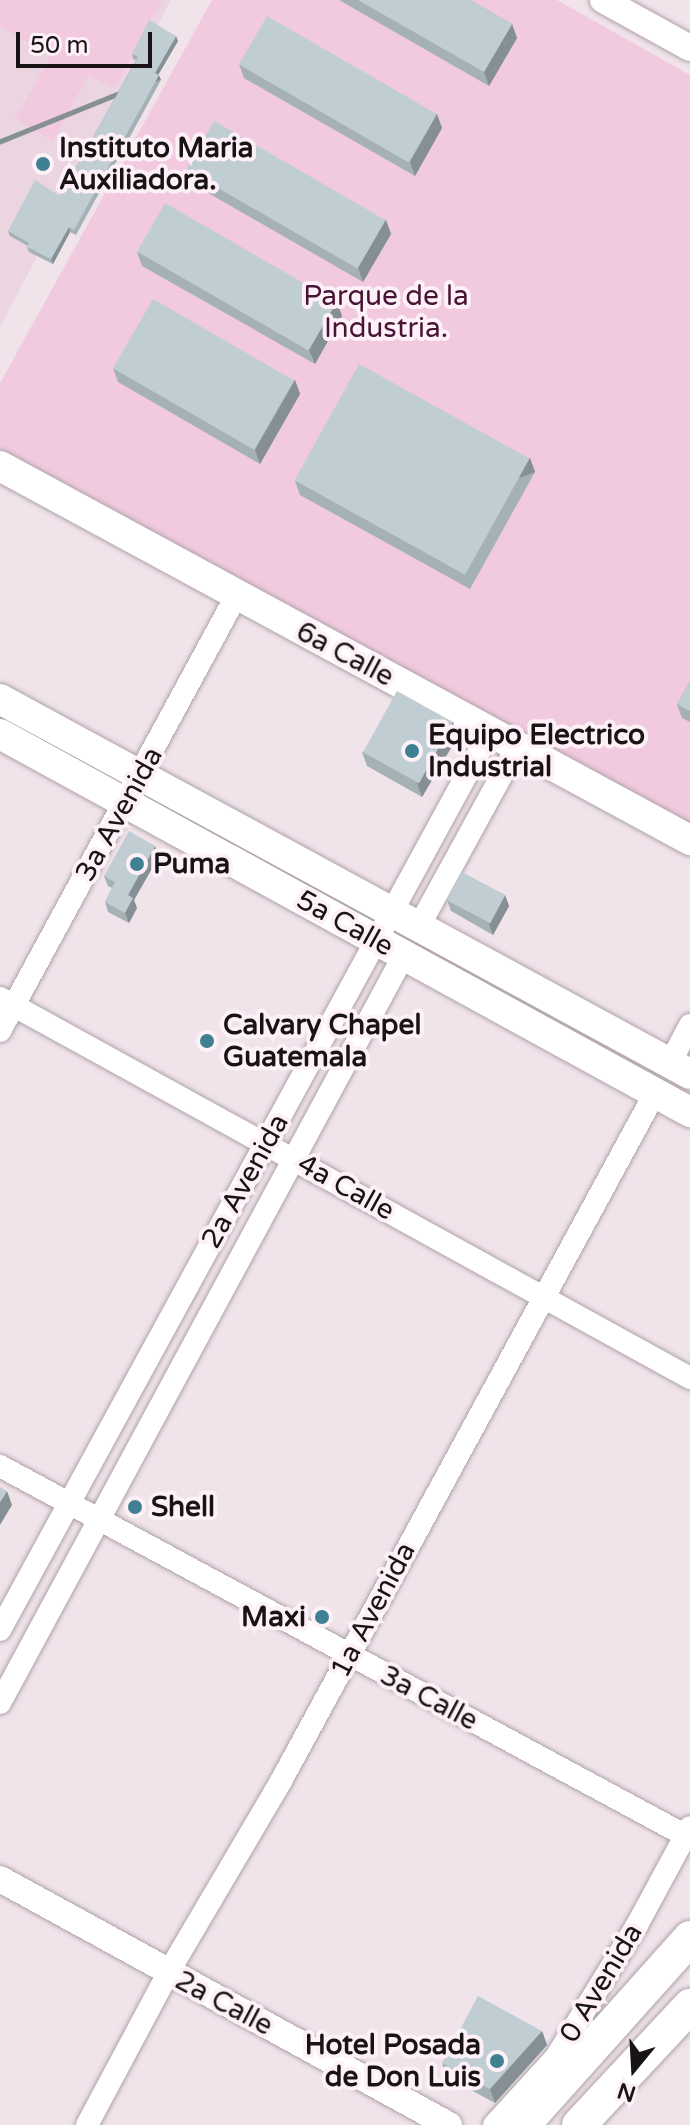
<!DOCTYPE html>
<html>
<head>
<meta charset="utf-8">
<style>
	body { margin:0 }
	#map { position:relative; width:690px; height:2125px; overflow:hidden; background:#f0e3ea; font-family:"Varela Round",sans-serif }
	div>[style] { position:absolute }
	.built>* { inset:0; background:#ead5e0 }
	.green>* { inset:0; background:#f1cadf }
	.roads { filter:drop-shadow(0 0 2px #afa2a9) drop-shadow(0 0 2px #afa2a9) }
	.minor>* { height:22px; margin:-11px; padding:0 11px; transform-origin:11px; border-radius:11px; background:#fff }
	.tertiary>* { height:26px; margin:-13px; padding:0 13px; transform-origin:13px; border-radius:13px; background:#fff }
	.secondary>* { height:30px; margin:-15px; padding:0 15px; transform-origin:15px; border-radius:15px; background:#fff }
	.primary>* { height:34px; margin:-17px; padding:0 17px; transform-origin:17px; border-radius:17px; background:#fff }
	.wall>* { inset:0; background:#a5b1b5 }
	.shaded-wall>* { inset:0; background:#869094; transform-origin:0 0 }
	.building>* { inset:0; background:#c0ced3; transform-origin:0 0 }
	.dots>* { width:22px; height:22px; translate:-50% -50%; box-sizing:border-box; border:4px solid #fdf0f7; border-radius:50% }
	span { translate:-50% -50%; white-space:nowrap; text-align:center; line-height:1.15; -webkit-text-stroke:8px #fdf0f7; paint-order:stroke }
	.poi-label { font-size:28px; color:#181416; font-weight:700 }
	.left { translate:0 -50%; text-align:left }
	.right { translate:-100% -50%; text-align:right }
	.park-label { font-size:28px; color:#471435 }
	.street-label { font-size:28px; color:#181416 }
	.north { position:absolute; left:594px; top:2029px; width:80px; height:80px; -webkit-text-stroke:6px #fdf0f7; paint-order:stroke; rotate:198deg; font-size:22px; font-weight:700; line-height:32px; text-align:center; color:#181416 }
	.north::after { content:''; display:block; margin:auto; width:28px; height:36px; background:#181416; clip-path:polygon(50% 0,100% 100%,50% 72%,0 100%) }
	.scale { position:absolute; left:16px; top:32px; width:136px; height:36px; box-sizing:border-box; border:4px solid #181416; border-top:0; padding-left:10px; font-size:24px; line-height:28px; white-space:nowrap; color:#181416; -webkit-text-stroke:6px #fdf0f7; paint-order:stroke }
</style>
</head>
<body>
<div id="map">
	<div class="built">
		<i style="clip-path:polygon(0 0,171px 0,0 327px)"></i>
	</div>
	<div class="green">
		<i style="clip-path:polygon(0 0,162px 0,114px 89px,88px 75px,53px 141px,15px 119px,51px 55px,0 27px)"></i>
		<i style="clip-path:polygon(212px 0,557px 0,690px 75px,690px 830px,0 450px,0 383px)"></i>
	</div>
	<div class="roads">
		<div class="minor">
			<i style="left:418px;top:928px;width:206px;rotate:-61.3deg"></i>
			<i style="left:0;top:998px;width:788px;rotate:28.84deg"></i>
			<i style="left:0;top:1031px;width:496px;rotate:-61.5deg"></i>
			<i style="left:670px;top:1063px;width:43px;rotate:-62.2deg"></i>
			<i style="left:0;top:1466px;width:784px;rotate:28.33deg"></i>
			<i style="left:0;top:1630px;width:1023px;rotate:-61.38deg"></i>
			<i style="left:0;top:1703px;width:850px;rotate:-61.63deg"></i>
			<i style="left:87px;top:2125px;width:172px;rotate:-61.9deg"></i>
			<i style="left:168px;top:1973px;width:223px;rotate:-59.5deg"></i>
			<i style="left:281px;top:1781px;width:783px;rotate:-61.47deg"></i>
			<i style="left:494px;top:2125px;width:92px;rotate:-47.6deg"></i>
			<i style="left:556px;top:2057px;width:155px;rotate:-58.5deg"></i>
			<i style="left:637px;top:1925px;width:111px;rotate:-61.6deg"></i>
		</div>
		<div class="tertiary">
			<i style="left:603px;top:0;width:99px;rotate:28.9deg"></i>
			<i style="left:0;top:1879px;width:512px;rotate:28.72deg"></i>
		</div>
		<div class="secondary">
			<i style="left:0;top:466px;width:785px;rotate:28.46deg"></i>
			<i style="left:0;top:699px;width:785px;rotate:28.52deg"></i>
			<i style="left:0;top:734px;width:787px;rotate:28.72deg"></i>
		</div>
		<div class="primary">
			<i style="left:523px;top:2125px;width:251px;rotate:-48.2deg"></i>
			<i style="left:579px;top:2125px;width:163px;rotate:-47deg"></i>
		</div>
	</div>
	<div class="wall">
		<i style="clip-path:polygon(339px 0,470px 0,512px 24px,517px 38px,489px 86px)"></i>
		<i style="clip-path:polygon(178px 41px,158px 75px,161px 80px,76px 235px,70px 232px,53px 264px,29px 252px,27px 247px,28px 246px,10px 236px,8px 231px,60px 196px,136px 60px,133px 59px,132px 54px)"></i>
		<i style="clip-path:polygon(239px 64px,437px 114px,442px 128px,415px 176px,244px 78px)"></i>
		<i style="clip-path:polygon(186px 169px,386px 220px,391px 234px,363px 282px,191px 183px)"></i>
		<i style="clip-path:polygon(137px 252px,337px 302px,342px 316px,315px 364px,142px 266px)"></i>
		<i style="clip-path:polygon(113px 368px,295px 380px,300px 394px,260px 464px,118px 382px)"></i>
		<i style="clip-path:polygon(535px 472px,470px 589px,300px 495px,295px 481px)"></i>
		<i style="clip-path:polygon(690px 681px,690px 722px,682px 718px,677px 704px)"></i>
		<i style="clip-path:polygon(453px 722px,458px 736px,422px 797px,367px 766px,362px 752px)"></i>
		<i style="clip-path:polygon(159px 856px,134px 900px,137px 908px,129px 923px,108px 912px,105px 902px,112px 888px,108px 886px,104px 876px)"></i>
		<i style="clip-path:polygon(505px 895px,509px 906px,493px 935px,451px 911px,447px 900px)"></i>
		<i style="clip-path:polygon(542px 2031px,547px 2045px,495px 2103px,447px 2077px,442px 2063px)"></i>
	</div>
	<div class="shaded-wall">
		<i style="clip-path:polygon(512px 24px,517px 38px,489px 86px,484px 72px)"></i>
		<i style="clip-path:polygon(176px 36px,178px 41px,157px 77px,155px 73px)"></i>
		<i style="left:159px;top:75px;width:5px;height:177px;rotate:68deg"></i>
		<i style="clip-path:polygon(437px 114px,442px 128px,415px 176px,410px 162px)"></i>
		<i style="clip-path:polygon(386px 220px,391px 234px,363px 282px,358px 268px)"></i>
		<i style="clip-path:polygon(69px 227px,70px 232px,53px 264px,51px 259px)"></i>
		<i style="clip-path:polygon(337px 302px,342px 316px,315px 364px,309px 350px)"></i>
		<i style="clip-path:polygon(295px 380px,300px 394px,260px 464px,255px 450px)"></i>
		<i style="left:530px;top:458px;width:15px;height:134px;rotate:70deg"></i>
		<i style="clip-path:polygon(453px 722px,458px 736px,422px 797px,417px 783px)"></i>
		<i style="clip-path:polygon(155px 846px,159px 856px,134px 900px,137px 908px,129px 923px,125px 913px,128px 895px)"></i>
		<i style="clip-path:polygon(505px 895px,509px 906px,493px 935px,489px 924px)"></i>
		<i style="clip-path:polygon(7px 1491px,12px 1505px,0 1525px,0 1502px)"></i>
		<i style="clip-path:polygon(542px 2031px,547px 2045px,495px 2103px,490px 2089px)"></i>
	</div>
	<div class="building">
		<i style="clip-path:polygon(358px 0,470px 0,512px 24px,484px 72px)"></i>
		<i style="left:267px;top:16px;width:196px;height:56px;rotate:30deg"></i>
		<i style="clip-path:polygon(149px 20px,176px 36px,155px 73px,159px 75px,74px 230px,69px 227px,51px 259px,27px 247px,29px 243px,8px 231px,35px 180px,60px 196px,138px 57px,132px 54px)"></i>
		<i style="left:214px;top:121px;width:198px;height:56px;rotate:30deg"></i>
		<i style="left:165px;top:203px;width:198px;height:56px;rotate:30deg"></i>
		<i style="left:153px;top:299px;width:163px;height:80px;rotate:30deg"></i>
		<i style="left:359px;top:364px;width:195px;height:133px;rotate:29deg"></i>
		<i style="clip-path:polygon(690px 681px,690px 711px,677px 704px)"></i>
		<i style="left:397px;top:691px;width:64px;height:70px;rotate:29deg"></i>
		<i style="clip-path:polygon(129px 831px,155px 846px,128px 895px,133px 898px,125px 913px,105px 902px,115px 882px,104px 876px)"></i>
		<i style="left:462px;top:872px;width:49px;height:32px;rotate:28deg"></i>
		<i style="clip-path:polygon(0 1487px,7px 1491px,0 1502px)"></i>
		<i style="clip-path:polygon(478px 1996px,542px 2031px,490px 2089px,442px 2063px)"></i>
	</div>
	<div class="dots">
		<i style="left:43px;top:164px;background:#3f8093"></i>
		<i style="left:412px;top:751px;background:#3f8093"></i>
		<i style="left:137px;top:864px;background:#3f8093"></i>
		<i style="left:207px;top:1041px;background:#3f8093"></i>
		<i style="left:135px;top:1507px;background:#3f8093"></i>
		<i style="left:322px;top:1617px;background:#3f8093"></i>
		<i style="left:497px;top:2061px;background:#3f8093"></i>
	</div>
	<div class="poi-label">
		<span class="left" style="left:59px;top:164px">Instituto Maria<br>Auxiliadora.</span>
		<span class="left" style="left:428px;top:751px">Equipo Electrico<br>Industrial</span>
		<span class="left" style="left:153px;top:864px">Puma</span>
		<span class="left" style="left:223px;top:1041px">Calvary Chapel<br>Guatemala</span>
		<span class="left" style="left:151px;top:1507px">Shell</span>
		<span class="right" style="left:306px;top:1617px">Maxi</span>
		<span class="right" style="left:481px;top:2061px">Hotel Posada<br>de Don Luis</span>
	</div>
	<div class="park-label">
		<span style="left:386px;top:312px">Parque de la<br>Industria.</span>
	</div>
	<div class="street-label">
		<span style="left:345px;top:654px;rotate:28deg">6a Calle</span>
		<span style="left:119px;top:814px;rotate:-61deg">3a Avenida</span>
		<span style="left:345px;top:923px;rotate:29deg">5a Calle</span>
		<span style="left:245px;top:1181px;rotate:-61deg">2a Avenida</span>
		<span style="left:346px;top:1187px;rotate:29deg">4a Calle</span>
		<span style="left:373px;top:1610px;rotate:-62deg">1a Avenida</span>
		<span style="left:429px;top:1698px;rotate:28deg">3a Calle</span>
		<span style="left:601px;top:1983px;rotate:-59deg">0 Avenida</span>
		<span style="left:224px;top:2003px;rotate:28deg">2a Calle</span>
	</div>
	<div class="north">N</div>
	<div class="scale">50 m</div>
</div>
</body>
</html>
